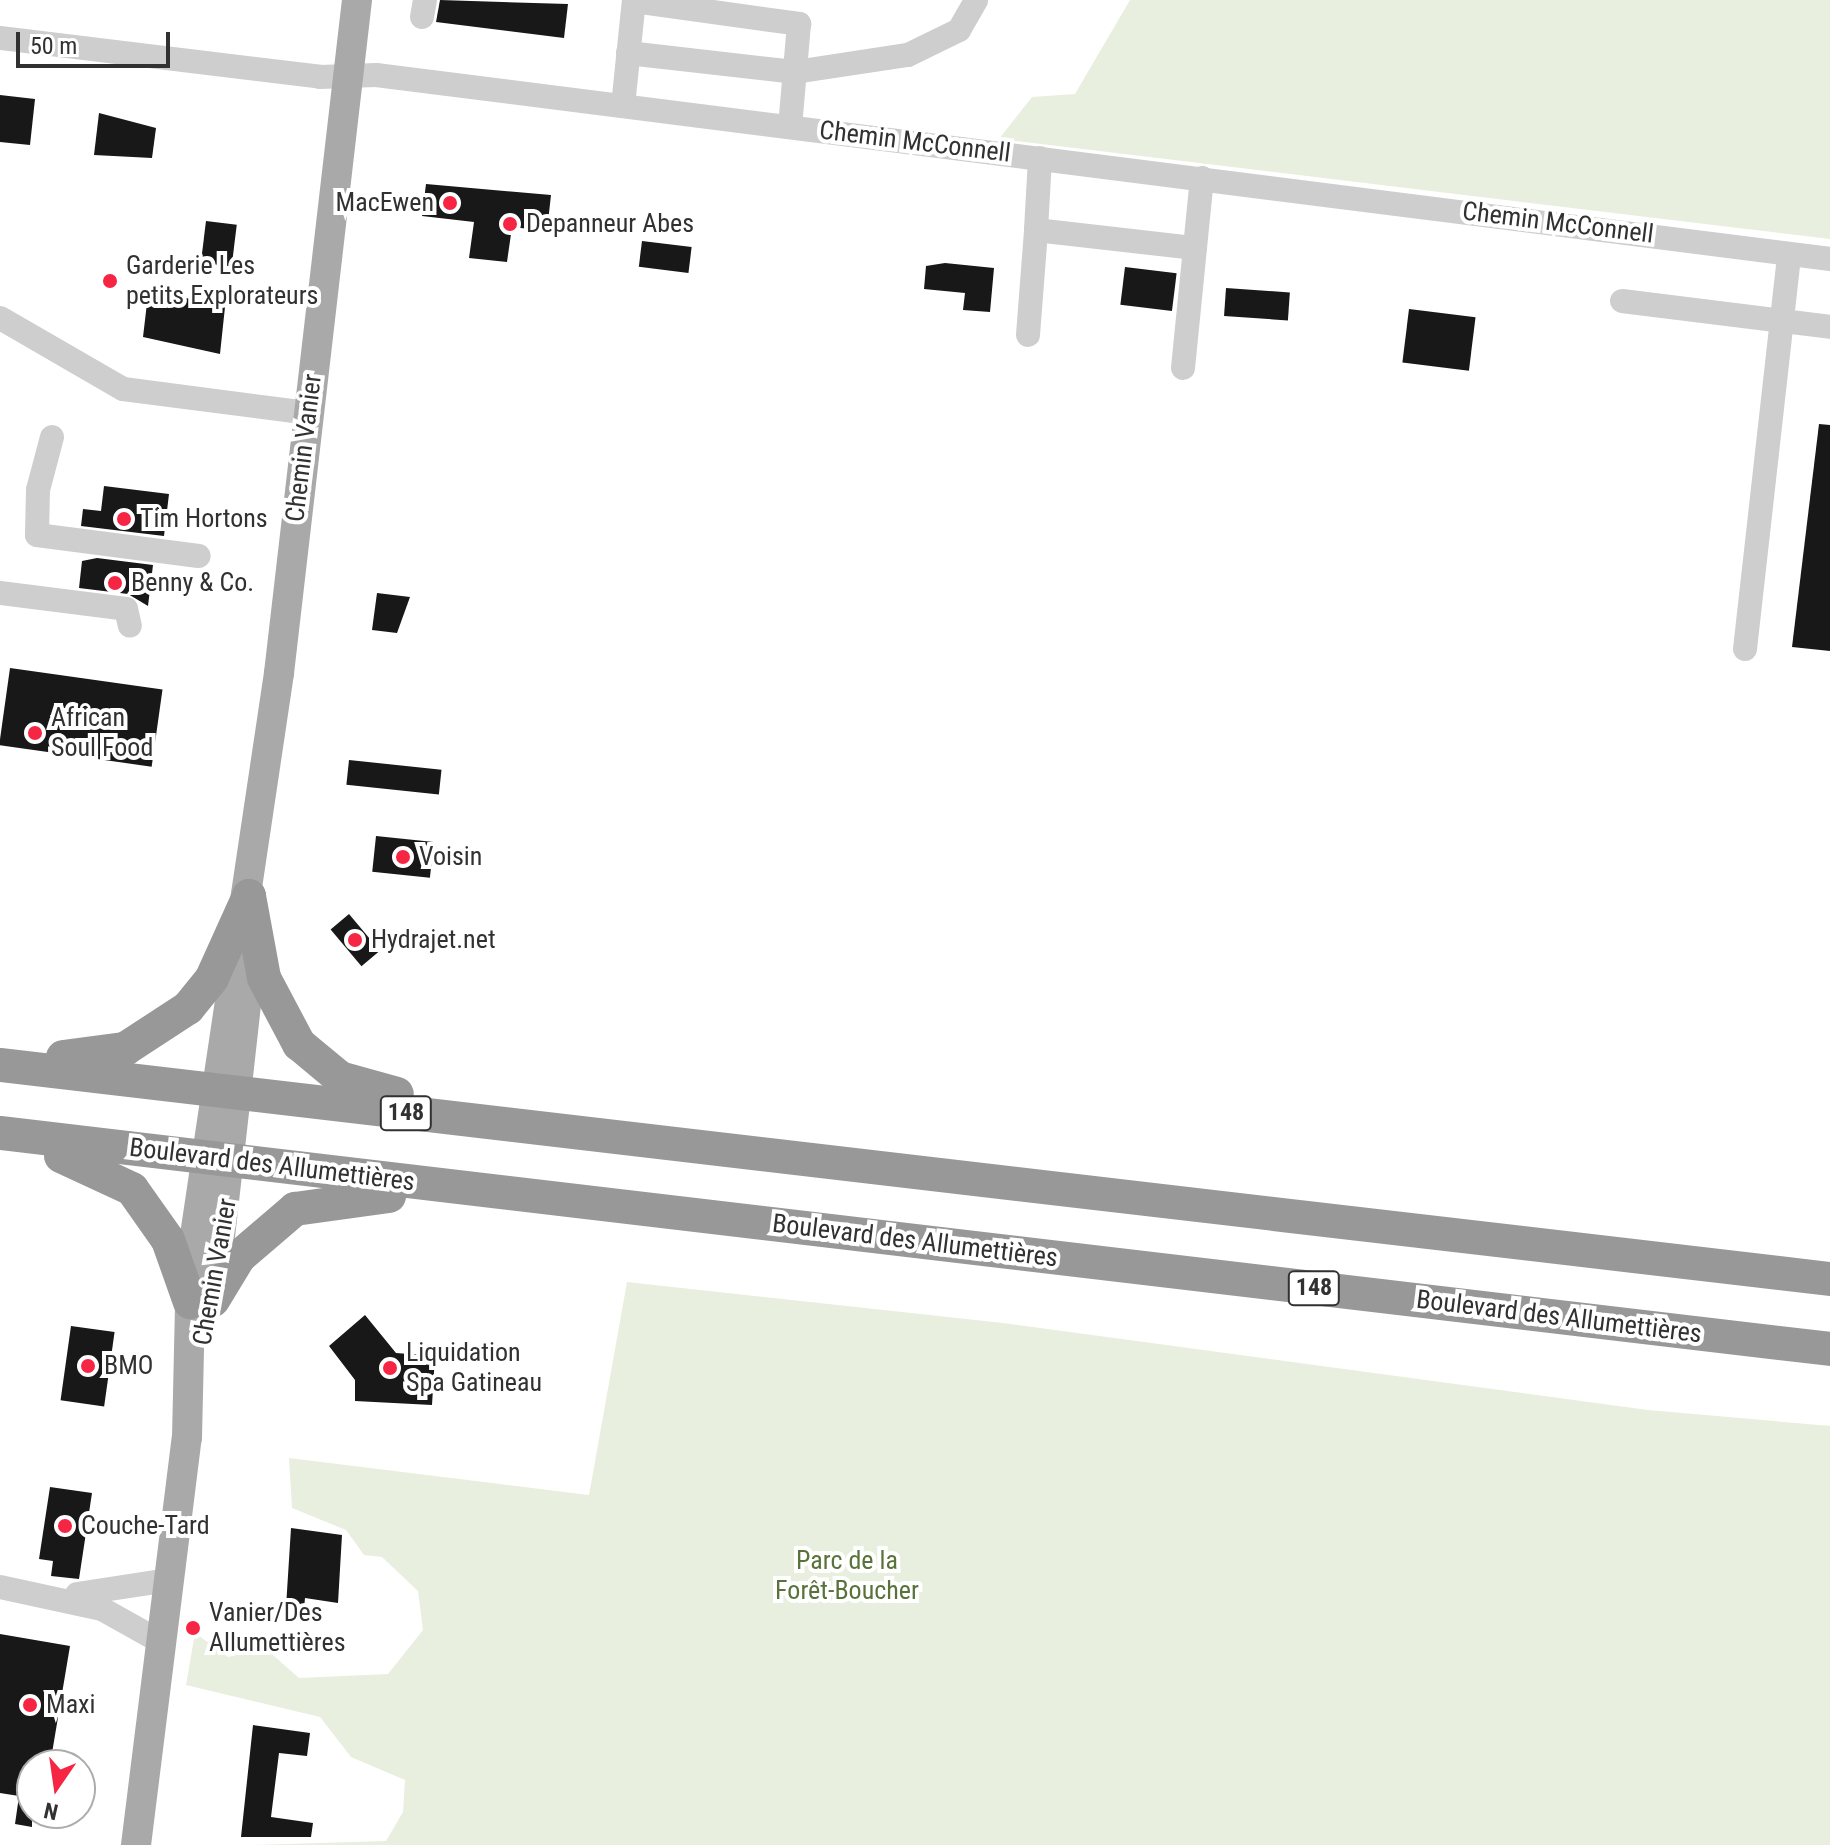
<!DOCTYPE html>
<html>
<head>
<meta charset="utf-8">
<style>
	body { margin:0 }
	#map { position:relative; width:1830px; height:1845px; overflow:hidden; background:#fff; font-family:"Roboto Condensed",sans-serif }
	div>[style] { position:absolute }
	.green>* { inset:0; background:#e8efde }
	.building>* { inset:0; background:#181818; transform-origin:0 0 }
	.minor>* { height:24px; margin:-12px; padding:0 12px; transform-origin:12px; border-radius:12px; background:#cecece }
	.major>* { height:30px; margin:-15px; padding:0 15px; transform-origin:15px; border-radius:15px; background:#a9a9a9 }
	.highway>* { height:34px; margin:-17px; padding:0 17px; transform-origin:17px; border-radius:17px; background:#989898 }
	.dots>* { width:22px; height:22px; translate:-50% -50%; box-sizing:border-box; border:4px solid #fff; border-radius:50% }
	span { translate:-50% -50%; white-space:nowrap; text-align:center; line-height:1.15; -webkit-text-stroke:8px #fff; paint-order:stroke }
	.shield-label span { padding:2px 6px; background:#fff; border:2px solid; border-radius:6px; -webkit-text-stroke-width:0 }
	.shield-label { font-size:24px; color:#313131; font-weight:700 }
	.street-label { font-size:26px; color:#313131 }
	.poi-label { font-size:26px; color:#313131 }
	.right { translate:-100% -50%; text-align:right }
	.left { translate:0 -50%; text-align:left }
	.park-label { font-size:26px; color:#587239 }
	.north { position:absolute; left:16px; top:1749px; width:80px; height:80px; box-sizing:border-box; background:#fff; border:2px solid #adadad; border-radius:50%; rotate:193deg; font-size:22px; font-weight:700; line-height:32px; text-align:center; color:#313131 }
	.north::after { content:''; display:block; margin:auto; width:28px; height:36px; background:#f62543; clip-path:polygon(50% 0,100% 100%,50% 72%,0 100%) }
	.scale { position:absolute; left:16px; top:32px; width:154px; height:36px; box-sizing:border-box; border:4px solid #313131; border-top:0; padding-left:10px; font-size:24px; line-height:28px; white-space:nowrap; color:#313131; -webkit-text-stroke:6px #fff; paint-order:stroke }
</style>
</head>
<body>
<div id="map">
	<div class="green">
		<i style="clip-path:polygon(1130px 0,1830px 0,1830px 239px,999px 139px,1032px 97px,1075px 94px)"></i>
		<i style="clip-path:polygon(627px 1282px,1003px 1323px,1648px 1410px,1830px 1426px,1830px 1845px,250px 1845px,386px 1841px,403px 1812px,405px 1780px,351px 1757px,320px 1717px,186px 1685px,195px 1633px,228px 1657px,265px 1648px,299px 1678px,388px 1674px,423px 1630px,418px 1591px,382px 1557px,364px 1555px,346px 1530px,292px 1508px,289px 1458px,589px 1495px)"></i>
	</div>
	<div class="building">
		<i style="clip-path:polygon(440px 0,568px 4px,564px 38px,436px 22px)"></i>
		<i style="clip-path:polygon(0 95px,35px 99px,30px 145px,0 142px)"></i>
		<i style="clip-path:polygon(99px 113px,156px 128px,152px 158px,94px 155px)"></i>
		<i style="clip-path:polygon(426px 184px,551px 195px,547px 231px,512px 227px,507px 262px,469px 258px,474px 222px,422px 216px)"></i>
		<i style="left:206px;top:221px;width:31px;height:42px;rotate:7deg"></i>
		<i style="left:642px;top:241px;width:50px;height:26px;rotate:7deg"></i>
		<i style="clip-path:polygon(945px 263px,994px 268px,990px 312px,963px 310px,965px 293px,924px 289px,926px 266px)"></i>
		<i style="left:1125px;top:267px;width:52px;height:38px;rotate:7deg"></i>
		<i style="left:1226px;top:288px;width:64px;height:28px;rotate:4deg"></i>
		<i style="clip-path:polygon(156px 291px,225px 307px,220px 354px,143px 337px,147px 303px,155px 304px)"></i>
		<i style="left:1409px;top:309px;width:67px;height:54px;rotate:7deg"></i>
		<i style="clip-path:polygon(1819px 424px,1830px 425px,1830px 651px,1792px 647px)"></i>
		<i style="clip-path:polygon(104px 486px,169px 494px,164px 536px,81px 526px,83px 509px,101px 511px)"></i>
		<i style="clip-path:polygon(97px 558px,153px 565px,148px 606px,128px 594px,79px 588px,82px 561px)"></i>
		<i style="clip-path:polygon(377px 593px,410px 597px,397px 633px,372px 630px)"></i>
		<i style="left:10px;top:668px;width:154px;height:78px;rotate:8deg"></i>
		<i style="left:349px;top:760px;width:93px;height:25px;rotate:6deg"></i>
		<i style="left:376px;top:836px;width:58px;height:36px;rotate:6deg"></i>
		<i style="left:349px;top:914px;width:48px;height:24px;rotate:50deg"></i>
		<i style="clip-path:polygon(365px 1315px,396px 1353px,435px 1356px,432px 1405px,355px 1401px,355px 1380px,329px 1346px)"></i>
		<i style="left:71px;top:1326px;width:44px;height:75px;rotate:8deg"></i>
		<i style="clip-path:polygon(50px 1487px,92px 1493px,79px 1579px,51px 1576px,53px 1561px,39px 1559px)"></i>
		<i style="clip-path:polygon(291px 1528px,342px 1535px,338px 1603px,305px 1598px,304px 1609px,286px 1607px)"></i>
		<i style="clip-path:polygon(0 1634px,70px 1646px,50px 1765px,32px 1765px,32px 1827px,15px 1824px,19px 1796px,0 1793px)"></i>
		<i style="clip-path:polygon(253px 1725px,310px 1733px,307px 1756px,279px 1753px,271px 1817px,313px 1823px,311px 1837px,241px 1837px)"></i>
	</div>
	<div class="minor">
		<i style="left:634px;top:1px;width:167px;rotate:7.9deg"></i>
		<i style="left:799px;top:24px;width:103px;rotate:95deg"></i>
		<i style="left:422px;top:17px;width:17px;rotate:-80deg"></i>
		<i style="left:0;top:38px;width:322px;rotate:6.9deg"></i>
		<i style="left:320px;top:77px;width:56px;rotate:-2deg"></i>
		<i style="left:376px;top:75px;width:1466px;rotate:7.21deg"></i>
		<i style="left:628px;top:53px;width:168px;rotate:6.5deg"></i>
		<i style="left:795px;top:72px;width:114px;rotate:-8.6deg"></i>
		<i style="left:908px;top:55px;width:57px;rotate:-26.1deg"></i>
		<i style="left:959px;top:30px;width:34px;rotate:-60deg"></i>
		<i style="left:623px;top:106px;width:107px;rotate:-84.1deg"></i>
		<i style="left:1036px;top:230px;width:72px;rotate:-86.8deg"></i>
		<i style="left:1622px;top:301px;width:210px;rotate:7.1deg"></i>
		<i style="left:0;top:318px;width:142px;rotate:30deg"></i>
		<i style="left:123px;top:389px;width:186px;rotate:7.4deg"></i>
		<i style="left:1028px;top:335px;width:105px;rotate:-85.6deg"></i>
		<i style="left:1036px;top:230px;width:160px;rotate:6.5deg"></i>
		<i style="left:1183px;top:368px;width:191px;rotate:-84.3deg"></i>
		<i style="left:52px;top:437px;width:55px;rotate:104.8deg"></i>
		<i style="left:38px;top:490px;width:45px;rotate:91.3deg"></i>
		<i style="left:37px;top:535px;width:163px;rotate:7.4deg"></i>
		<i style="left:0;top:593px;width:127px;rotate:7.2deg"></i>
		<i style="left:126px;top:609px;width:17px;rotate:77deg"></i>
		<i style="left:1745px;top:649px;width:397px;rotate:-83.6deg"></i>
		<i style="left:0;top:1587px;width:104px;rotate:12.2deg"></i>
		<i style="left:102px;top:1609px;width:65px;rotate:29.3deg"></i>
		<i style="left:77px;top:1594px;width:92px;rotate:-8.7deg"></i>
	</div>
	<div class="major">
		<i style="left:213px;top:1299px;width:347px;rotate:-83.6deg"></i>
		<i style="left:136px;top:1845px;width:410px;rotate:-82.9deg"></i>
		<i style="left:187px;top:1438px;width:176px;rotate:-88.7deg"></i>
		<i style="left:191px;top:1262px;width:596px;rotate:-81.5deg"></i>
		<i style="left:279px;top:673px;width:678px;rotate:-83.39deg"></i>
	</div>
	<div class="highway">
		<i style="left:249px;top:896px;width:83px;rotate:79.6deg"></i>
		<i style="left:264px;top:978px;width:75px;rotate:62.1deg"></i>
		<i style="left:299px;top:1044px;width:53px;rotate:39.7deg"></i>
		<i style="left:340px;top:1078px;width:59px;rotate:15.7deg"></i>
		<i style="left:63px;top:1057px;width:63px;rotate:-7.4deg"></i>
		<i style="left:125px;top:1049px;width:75px;rotate:-33.1deg"></i>
		<i style="left:188px;top:1008px;width:38px;rotate:-51deg"></i>
		<i style="left:212px;top:978px;width:90px;rotate:-65.7deg"></i>
		<i style="left:0;top:1065px;width:1842px;rotate:6.67deg"></i>
		<i style="left:0;top:1133px;width:1843px;rotate:6.73deg"></i>
		<i style="left:61px;top:1156px;width:78px;rotate:24.9deg"></i>
		<i style="left:132px;top:1189px;width:62px;rotate:54.8deg"></i>
		<i style="left:168px;top:1240px;width:66px;rotate:70.5deg"></i>
		<i style="left:213px;top:1300px;width:50px;rotate:-58.8deg"></i>
		<i style="left:239px;top:1257px;width:74px;rotate:-40.6deg"></i>
		<i style="left:295px;top:1209px;width:95px;rotate:-7.9deg"></i>
	</div>
	<div class="dots">
		<i style="left:450px;top:203px;background:#f62543"></i>
		<i style="left:510px;top:224px;background:#f62543"></i>
		<i style="left:110px;top:281px;background:#f62543"></i>
		<i style="left:124px;top:519px;background:#f62543"></i>
		<i style="left:115px;top:583px;background:#f62543"></i>
		<i style="left:35px;top:733px;background:#f62543"></i>
		<i style="left:403px;top:857px;background:#f62543"></i>
		<i style="left:355px;top:940px;background:#f62543"></i>
		<i style="left:88px;top:1366px;background:#f62543"></i>
		<i style="left:390px;top:1368px;background:#f62543"></i>
		<i style="left:65px;top:1526px;background:#f62543"></i>
		<i style="left:193px;top:1628px;background:#f62543"></i>
		<i style="left:30px;top:1705px;background:#f62543"></i>
	</div>
	<div class="shield-label">
		<span style="left:406px;top:1113px">148</span>
		<span style="left:1314px;top:1288px">148</span>
	</div>
	<div class="street-label">
		<span style="left:915px;top:142px;rotate:7deg">Chemin McConnell</span>
		<span style="left:1558px;top:223px;rotate:7deg">Chemin McConnell</span>
		<span style="left:304px;top:448px;rotate:-83deg">Chemin Vanier</span>
		<span style="left:272px;top:1165px;rotate:7deg">Boulevard des Allumettières</span>
		<span style="left:915px;top:1241px;rotate:7deg">Boulevard des Allumettières</span>
		<span style="left:215px;top:1272px;rotate:-80deg">Chemin Vanier</span>
		<span style="left:1559px;top:1317px;rotate:7deg">Boulevard des Allumettières</span>
	</div>
	<div class="poi-label">
		<span class="right" style="left:434px;top:203px">MacEwen</span>
		<span class="left" style="left:526px;top:224px">Depanneur Abes</span>
		<span class="left" style="left:126px;top:281px">Garderie Les<br>petits Explorateurs</span>
		<span class="left" style="left:140px;top:519px">Tim Hortons</span>
		<span class="left" style="left:131px;top:583px">Benny &amp; Co.</span>
		<span class="left" style="left:51px;top:733px">African<br>Soul Food</span>
		<span class="left" style="left:419px;top:857px">Voisin</span>
		<span class="left" style="left:371px;top:940px">Hydrajet.net</span>
		<span class="left" style="left:406px;top:1368px">Liquidation<br>Spa Gatineau</span>
		<span class="left" style="left:104px;top:1366px">BMO</span>
		<span class="left" style="left:81px;top:1526px">Couche-Tard</span>
		<span class="left" style="left:209px;top:1628px">Vanier/Des<br>Allumettières</span>
		<span class="left" style="left:46px;top:1705px">Maxi</span>
	</div>
	<div class="park-label">
		<span style="left:847px;top:1576px">Parc de la<br>Forêt-Boucher</span>
	</div>
	<div class="north">N</div>
	<div class="scale">50 m</div>
</div>
</body>
</html>
